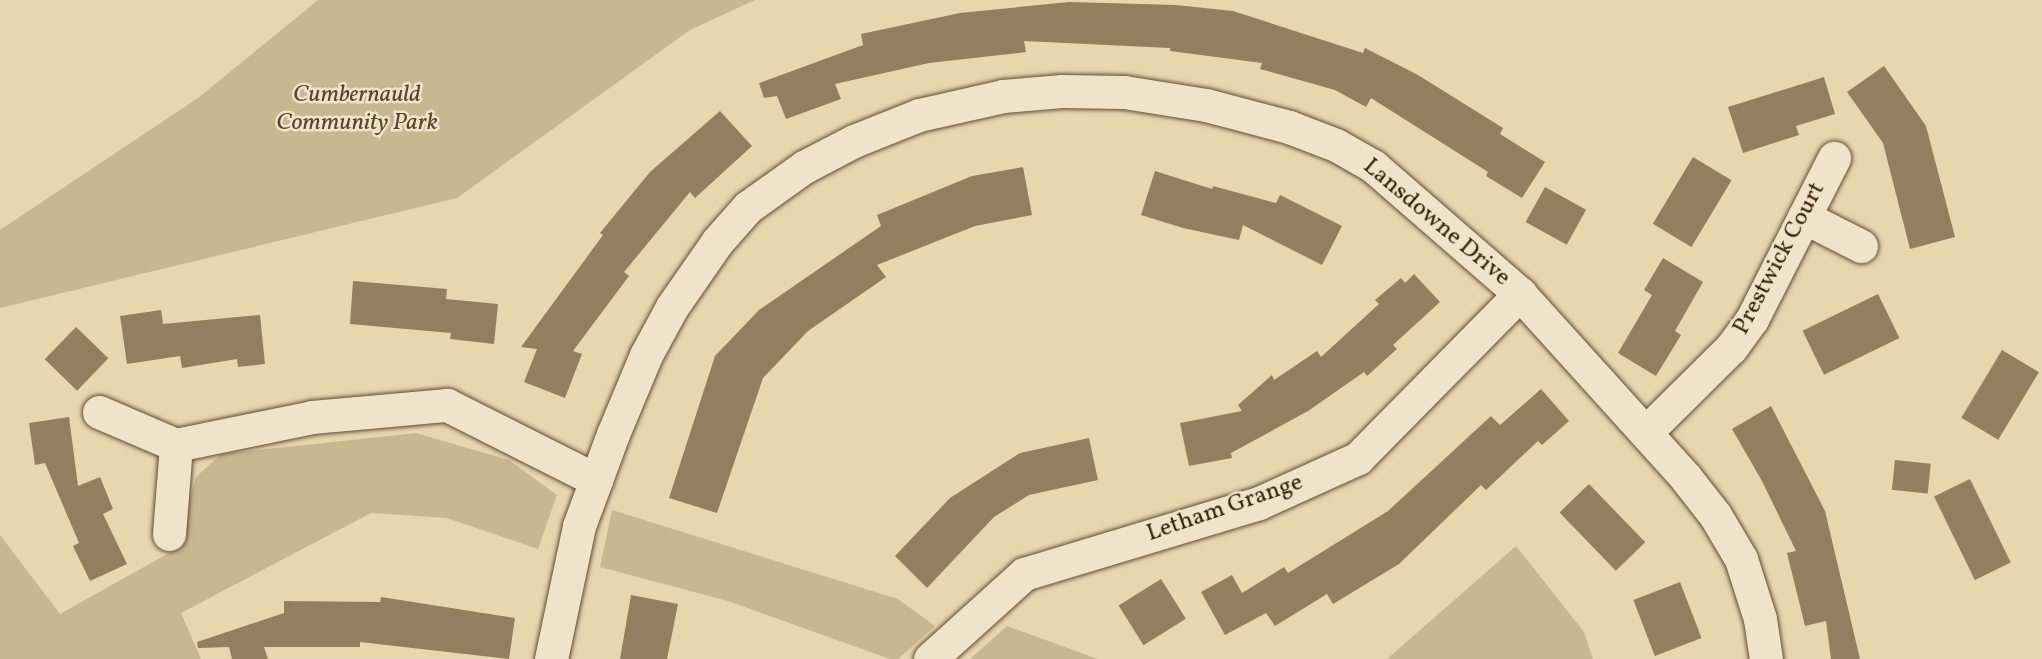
<!DOCTYPE html>
<html>
<head>
<meta charset="utf-8">
<style>
	body { margin:0 }
	#map { position:relative; width:2042px; height:659px; overflow:hidden; background:#e7d6ae; font-family:Vollkorn,serif }
	div>[style] { position:absolute }
	.green>* { inset:0; background:#c9b792 }
	.building>* { inset:0; background:#937e5f; transform-origin:0 0 }
	.roads { filter:drop-shadow(0 0 2px #634c33) drop-shadow(0 0 2px #634c33) }
	.minor>* { height:33px; margin:-16.5px; padding:0 16.5px; transform-origin:16.5px; border-radius:16.5px; background:#efe4ca }
	span { translate:-50% -50%; white-space:nowrap; text-align:center; line-height:1.15; -webkit-text-stroke:5px #efe4ca; paint-order:stroke }
	.park-label { font-size:24px; color:#5c442c; font-style:italic }
	.street-label { font-size:24px; color:#371e0a }
</style>
</head>
<body>
<div id="map">
	<div class="green">
		<i style="clip-path:polygon(318px 0,755px 0,690px 30px,457px 198px,0 308px,0 230px,198px 98px)"></i>
		<i style="clip-path:polygon(416px 433px,509px 460px,557px 495px,538px 549px,447px 518px,371px 513px,181px 613px,201px 659px,0 659px,0 535px,60px 614px,176px 549px,196px 477px,221px 454px)"></i>
		<i style="clip-path:polygon(612px 510px,898px 599px,935px 626px,898px 659px,890px 659px,728px 601px,600px 567px)"></i>
		<i style="clip-path:polygon(1516px 546px,1584px 632px,1593px 659px,1387px 659px)"></i>
		<i style="clip-path:polygon(1007px 626px,1098px 659px,970px 659px)"></i>
	</div>
	<div class="building">
		<i style="clip-path:polygon(1069px 2px,1176px 5px,1233px 11px,1363px 53px,1365px 48px,1418px 75px,1503px 128px,1500px 134px,1545px 162px,1522px 198px,1486px 176px,1488px 172px,1371px 98px,1366px 107px,1335px 90px,1260px 69px,1262px 63px,1170px 51px,1170px 48px,1024px 41px,1026px 52px,929px 63px,835px 84px,841px 99px,786px 119px,777px 96px,764px 98px,759px 83px,863px 45px,861px 34px,960px 13px)"></i>
		<i style="clip-path:polygon(1884px 66px,1926px 126px,1955px 237px,1910px 249px,1883px 143px,1847px 92px)"></i>
		<i style="clip-path:polygon(1824px 77px,1835px 114px,1796px 126px,1799px 135px,1743px 153px,1728px 107px)"></i>
		<i style="clip-path:polygon(720px 111px,752px 146px,695px 198px,690px 192px,624px 272px,629px 276px,573px 351px,582px 354px,565px 398px,524px 382px,537px 349px,521px 347px,603px 235px,600px 233px,650px 172px)"></i>
		<i style="left:1693px;top:157px;width:45px;height:78px;rotate:31deg"></i>
		<i style="clip-path:polygon(1023px 167px,1032px 215px,975px 226px,877px 265px,886px 277px,808px 331px,763px 378px,717px 513px,669px 498px,715px 356px,759px 310px,881px 226px,877px 215px,972px 176px)"></i>
		<i style="clip-path:polygon(1155px 171px,1212px 189px,1213px 186px,1276px 203px,1280px 195px,1342px 226px,1322px 265px,1243px 225px,1239px 240px,1183px 228px,1141px 215px)"></i>
		<i style="left:1545px;top:187px;width:47px;height:40px;rotate:29deg"></i>
		<i style="clip-path:polygon(1663px 258px,1703px 282px,1675px 331px,1681px 335px,1656px 376px,1618px 353px,1652px 295px,1644px 290px)"></i>
		<i style="clip-path:polygon(1414px 274px,1440px 302px,1393px 345px,1397px 349px,1367px 376px,1364px 372px,1308px 411px,1231px 453px,1232px 458px,1189px 466px,1180px 423px,1242px 411px,1238px 405px,1272px 375px,1274px 380px,1317px 351px,1321px 357px,1379px 304px,1375px 300px,1401px 278px,1405px 283px)"></i>
		<i style="clip-path:polygon(353px 281px,447px 289px,446px 299px,498px 304px,494px 344px,450px 339px,451px 333px,350px 324px)"></i>
		<i style="left:1878px;top:294px;width:49px;height:84px;rotate:64deg"></i>
		<i style="clip-path:polygon(161px 310px,163px 324px,260px 315px,265px 364px,238px 367px,237px 359px,182px 368px,180px 356px,127px 364px,120px 316px)"></i>
		<i style="left:76px;top:327px;width:45px;height:45px;rotate:44deg"></i>
		<i style="left:2002px;top:350px;width:43px;height:79px;rotate:31deg"></i>
		<i style="clip-path:polygon(1541px 389px,1569px 421px,1542px 445px,1538px 441px,1486px 490px,1481px 485px,1399px 564px,1333px 604px,1327px 594px,1275px 626px,1266px 613px,1225px 635px,1201px 592px,1232px 575px,1242px 593px,1284px 567px,1288px 573px,1388px 511px,1491px 416px,1500px 425px)"></i>
		<i style="clip-path:polygon(1771px 406px,1825px 511px,1860px 659px,1831px 659px,1826px 621px,1805px 626px,1787px 553px,1796px 551px,1762px 481px,1732px 429px)"></i>
		<i style="clip-path:polygon(69px 417px,78px 486px,100px 477px,113px 509px,103px 514px,127px 564px,90px 581px,73px 546px,79px 543px,45px 463px,35px 465px,29px 423px)"></i>
		<i style="clip-path:polygon(1089px 438px,1098px 480px,1029px 495px,994px 517px,927px 588px,895px 556px,950px 498px,1020px 453px)"></i>
		<i style="left:1895px;top:460px;width:36px;height:30px;rotate:6deg"></i>
		<i style="left:1970px;top:479px;width:93px;height:40px;rotate:64deg"></i>
		<i style="left:1589px;top:484px;width:81px;height:41px;rotate:46deg"></i>
		<i style="left:1161px;top:579px;width:47px;height:50px;rotate:58deg"></i>
		<i style="left:1680px;top:582px;width:60px;height:50px;rotate:69deg"></i>
		<i style="clip-path:polygon(631px 595px,678px 604px,667px 659px,620px 659px)"></i>
		<i style="clip-path:polygon(381px 597px,515px 618px,509px 659px,360px 642px,360px 647px,264px 647px,268px 659px,232px 659px,229px 647px,198px 648px,197px 642px,284px 613px,284px 601px,380px 602px)"></i>
	</div>
	<div class="roads">
		<div class="minor">
			<i style="left:1804px;top:217px;width:64px;rotate:27deg"></i>
			<i style="left:99px;top:412px;width:84px;rotate:23.2deg"></i>
			<i style="left:176px;top:445px;width:139px;rotate:-11.6deg"></i>
			<i style="left:312px;top:417px;width:136px;rotate:-5.1deg"></i>
			<i style="left:447px;top:405px;width:167px;rotate:26.7deg"></i>
			<i style="left:1646px;top:432px;width:120px;rotate:-44.7deg"></i>
			<i style="left:1731px;top:348px;width:36px;rotate:-54deg"></i>
			<i style="left:1752px;top:319px;width:181px;rotate:-63deg"></i>
			<i style="left:169px;top:534px;width:89px;rotate:-85.5deg"></i>
			<i style="left:551px;top:659px;width:136px;rotate:-78.1deg"></i>
			<i style="left:579px;top:526px;width:98px;rotate:-69.7deg"></i>
			<i style="left:613px;top:434px;width:86px;rotate:-67.3deg"></i>
			<i style="left:646px;top:355px;width:55px;rotate:-61.6deg"></i>
			<i style="left:672px;top:307px;width:79px;rotate:-55.3deg"></i>
			<i style="left:717px;top:242px;width:47px;rotate:-48.5deg"></i>
			<i style="left:748px;top:207px;width:69px;rotate:-35.5deg"></i>
			<i style="left:804px;top:167px;width:56px;rotate:-27.5deg"></i>
			<i style="left:854px;top:141px;width:70px;rotate:-21.8deg"></i>
			<i style="left:919px;top:115px;width:86px;rotate:-12.7deg"></i>
			<i style="left:1003px;top:96px;width:59px;rotate:-4.8deg"></i>
			<i style="left:1062px;top:91px;width:62px;rotate:0.9deg"></i>
			<i style="left:1124px;top:92px;width:83px;rotate:9deg"></i>
			<i style="left:1206px;top:105px;width:86px;rotate:14.8deg"></i>
			<i style="left:1289px;top:127px;width:50px;rotate:21deg"></i>
			<i style="left:1336px;top:145px;width:43px;rotate:29.6deg"></i>
			<i style="left:1373px;top:166px;width:195px;rotate:41deg"></i>
			<i style="left:1520px;top:294px;width:248px;rotate:47.9deg"></i>
			<i style="left:1686px;top:478px;width:47px;rotate:51.9deg"></i>
			<i style="left:1715px;top:515px;width:51px;rotate:59.4deg"></i>
			<i style="left:1741px;top:559px;width:63px;rotate:72.4deg"></i>
			<i style="left:1760px;top:619px;width:40px;rotate:81.5deg"></i>
			<i style="left:930px;top:659px;width:127px;rotate:-42.1deg"></i>
			<i style="left:1024px;top:574px;width:245px;rotate:-16.8deg"></i>
			<i style="left:1259px;top:503px;width:109px;rotate:-24.4deg"></i>
			<i style="left:1358px;top:458px;width:231px;rotate:-45.4deg"></i>
		</div>
	</div>
	<div class="park-label">
		<span style="left:357px;top:110px">Cumbernauld<br>Community Park</span>
	</div>
	<div class="street-label">
		<span style="left:1436px;top:223px;rotate:40deg">Lansdowne Drive</span>
		<span style="left:1780px;top:259px;rotate:-62deg">Prestwick Court</span>
		<span style="left:1225px;top:509px;rotate:-19deg">Letham Grange</span>
	</div>
</div>
</body>
</html>
